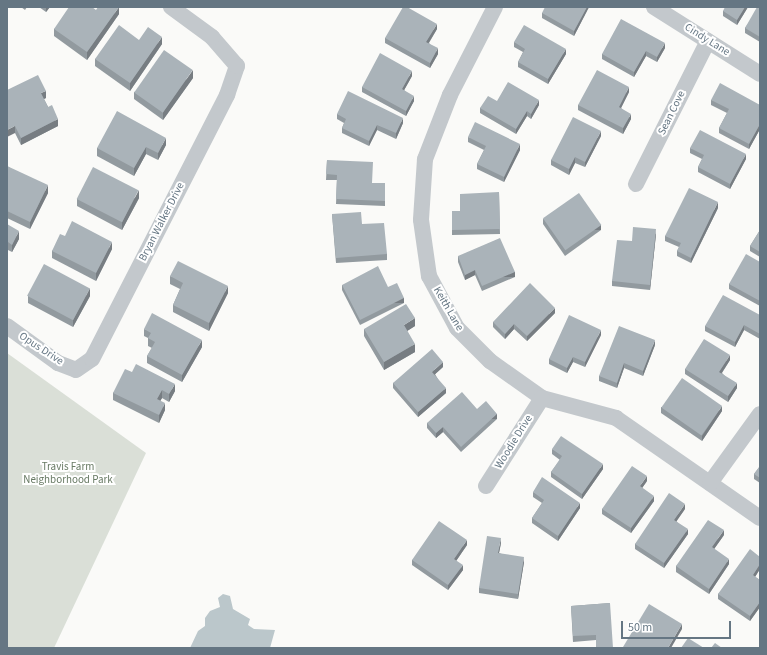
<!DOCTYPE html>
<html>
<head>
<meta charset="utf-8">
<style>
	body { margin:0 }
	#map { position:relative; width:767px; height:655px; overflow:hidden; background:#fafaf8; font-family:"Source Sans 3",sans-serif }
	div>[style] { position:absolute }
	.green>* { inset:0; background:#dadfd7 }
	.water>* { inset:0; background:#bbc7cb }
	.minor>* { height:16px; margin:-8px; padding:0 8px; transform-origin:8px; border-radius:8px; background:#c3c8cc }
	.wall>* { inset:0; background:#929a9f }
	.shaded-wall>* { inset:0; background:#777d82; transform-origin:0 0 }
	.building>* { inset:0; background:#aab3b9; transform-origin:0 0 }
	span { translate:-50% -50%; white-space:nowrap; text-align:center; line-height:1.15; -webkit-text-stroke:4px #fff; paint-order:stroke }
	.street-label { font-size:11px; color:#657683 }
	.park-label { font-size:11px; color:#687a64 }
	.frame { position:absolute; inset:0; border:8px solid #657683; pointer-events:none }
	.scale { position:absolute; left:621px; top:621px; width:110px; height:18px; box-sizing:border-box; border:2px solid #657683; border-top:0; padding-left:5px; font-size:12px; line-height:14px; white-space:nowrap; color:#657683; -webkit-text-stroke:3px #fff; paint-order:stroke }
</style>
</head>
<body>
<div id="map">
	<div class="green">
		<i style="clip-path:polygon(7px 353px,146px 453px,54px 648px,7px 648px)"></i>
	</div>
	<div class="water">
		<i style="clip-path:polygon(223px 594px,230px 596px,233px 609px,250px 619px,248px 625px,254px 629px,275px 630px,270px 648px,190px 648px,198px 631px,205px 626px,205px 618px,210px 611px,220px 607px,218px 598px)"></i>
	</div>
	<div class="minor">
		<i style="left:495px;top:7px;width:99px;rotate:117.1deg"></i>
		<i style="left:450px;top:95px;width:69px;rotate:111.3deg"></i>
		<i style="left:425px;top:159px;width:61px;rotate:93.8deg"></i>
		<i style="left:421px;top:220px;width:57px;rotate:81.9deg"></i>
		<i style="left:429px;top:276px;width:59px;rotate:61.7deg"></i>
		<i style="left:457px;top:328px;width:47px;rotate:45deg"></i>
		<i style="left:490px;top:361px;width:64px;rotate:35.4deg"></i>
		<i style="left:542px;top:398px;width:77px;rotate:15.1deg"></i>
		<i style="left:616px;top:418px;width:175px;rotate:34.8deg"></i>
		<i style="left:654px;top:7px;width:125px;rotate:32.3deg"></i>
		<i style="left:636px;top:184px;width:160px;rotate:-63.3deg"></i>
		<i style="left:7px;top:326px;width:63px;rotate:36deg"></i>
		<i style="left:58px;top:363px;width:19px;rotate:21deg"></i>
		<i style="left:76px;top:370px;width:19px;rotate:-35deg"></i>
		<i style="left:92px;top:359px;width:297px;rotate:-62.9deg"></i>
		<i style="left:227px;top:95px;width:31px;rotate:-71deg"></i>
		<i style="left:237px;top:66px;width:38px;rotate:-131deg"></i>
		<i style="left:212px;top:37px;width:51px;rotate:-143.8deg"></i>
		<i style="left:710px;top:483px;width:85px;rotate:-54.1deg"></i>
		<i style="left:486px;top:486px;width:104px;rotate:-57.5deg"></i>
	</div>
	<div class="wall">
		<i style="clip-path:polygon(21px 7px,27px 7px,25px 10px)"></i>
		<i style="clip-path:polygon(39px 7px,50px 7px,46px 12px)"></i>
		<i style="clip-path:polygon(589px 7px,574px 36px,542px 18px,542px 13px)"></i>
		<i style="clip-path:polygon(748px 7px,737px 25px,723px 16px,723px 11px)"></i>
		<i style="clip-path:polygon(760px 7px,760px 42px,745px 33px,745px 28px)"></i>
		<i style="clip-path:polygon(96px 10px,119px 14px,87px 60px,54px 36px,54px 29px)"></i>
		<i style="clip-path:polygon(437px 29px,429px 43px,438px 54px,430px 68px,385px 43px,385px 38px)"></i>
		<i style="clip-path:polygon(139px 40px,162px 44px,130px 91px,95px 66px,95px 59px)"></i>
		<i style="clip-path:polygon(514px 42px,566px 54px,548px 84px,518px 67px,518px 62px,523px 52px,514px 47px)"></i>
		<i style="clip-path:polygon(665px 48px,657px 62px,646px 56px,634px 77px,602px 59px,602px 54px)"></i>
		<i style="clip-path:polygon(412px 76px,404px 90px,414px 101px,406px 116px,362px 92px,362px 87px)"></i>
		<i style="clip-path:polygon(193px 78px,163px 120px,134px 99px,134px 92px)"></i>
		<i style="clip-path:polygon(7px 90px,46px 98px,44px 99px,58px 126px,21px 145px,15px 133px)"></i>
		<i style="clip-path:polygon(629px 92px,621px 108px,631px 119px,623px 134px,578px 110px,578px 105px)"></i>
		<i style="clip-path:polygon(711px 100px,760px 105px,760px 129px,749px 149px,719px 133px,719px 128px,727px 113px,711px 105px)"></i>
		<i style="clip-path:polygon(497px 101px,539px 105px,531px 119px,527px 116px,516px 134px,480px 113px,480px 108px)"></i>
		<i style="clip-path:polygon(337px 114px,403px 123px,396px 139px,377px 130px,369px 146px,342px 133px,342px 128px,344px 123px,337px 119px)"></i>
		<i style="clip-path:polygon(601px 136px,585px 167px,575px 163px,569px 175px,551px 165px,551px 160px)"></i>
		<i style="clip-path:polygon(468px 137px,520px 150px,504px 182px,477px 169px,477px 164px,484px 150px,468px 142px)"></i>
		<i style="clip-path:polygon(166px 145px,158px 160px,146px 154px,134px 176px,97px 156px,97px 148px)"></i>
		<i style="clip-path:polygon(690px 148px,746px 159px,730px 189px,698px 172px,698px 167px,702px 159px,690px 153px)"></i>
		<i style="clip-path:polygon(327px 160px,372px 183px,385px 183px,385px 206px,336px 204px,337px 180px,326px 180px)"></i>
		<i style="clip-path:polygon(7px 166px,48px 193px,30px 229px,7px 218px)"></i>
		<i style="clip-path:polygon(499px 192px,500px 234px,452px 235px,452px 211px,460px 211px)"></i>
		<i style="clip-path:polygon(139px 198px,122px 230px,77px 206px,77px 199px)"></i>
		<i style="clip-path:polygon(718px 208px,691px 263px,677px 256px,677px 251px,679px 247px,665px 241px,665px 236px)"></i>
		<i style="clip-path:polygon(332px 214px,362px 224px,387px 254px,387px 260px,336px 263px)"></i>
		<i style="clip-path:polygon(543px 219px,601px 230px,565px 256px,543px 224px)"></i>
		<i style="clip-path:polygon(7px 224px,19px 239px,12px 252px,8px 250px)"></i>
		<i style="clip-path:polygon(760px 230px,760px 257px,750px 251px,750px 246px)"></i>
		<i style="clip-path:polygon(656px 234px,650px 290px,612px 286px,612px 281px,632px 241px)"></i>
		<i style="clip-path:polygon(65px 236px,112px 249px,96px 281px,52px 258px,52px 251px)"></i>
		<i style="clip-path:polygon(458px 256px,515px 277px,482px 291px,475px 275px,465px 280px,458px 262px)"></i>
		<i style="clip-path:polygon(760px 262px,760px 306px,729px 289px,729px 284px)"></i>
		<i style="clip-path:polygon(170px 276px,228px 293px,209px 331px,173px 312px,173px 305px,180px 289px,170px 284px)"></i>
		<i style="clip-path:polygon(342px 285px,388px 287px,404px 303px,360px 325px,342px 290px)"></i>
		<i style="clip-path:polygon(28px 296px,90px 296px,73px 327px,28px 303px)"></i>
		<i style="clip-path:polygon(555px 313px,527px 341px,514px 329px,505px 339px,493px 327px,493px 322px)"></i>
		<i style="clip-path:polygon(760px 315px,760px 339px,744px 330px,735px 347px,705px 331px,705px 326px)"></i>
		<i style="clip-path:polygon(415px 326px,407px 331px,415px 352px,384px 370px,364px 336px,364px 329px)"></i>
		<i style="clip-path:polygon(144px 329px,202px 347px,182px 382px,147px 363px,147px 356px,152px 348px,148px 346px,148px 338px,144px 336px)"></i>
		<i style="clip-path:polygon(601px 335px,585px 367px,573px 362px,567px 373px,549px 364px,549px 359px)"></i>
		<i style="clip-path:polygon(655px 345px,643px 376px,624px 368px,617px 388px,599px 381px,599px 376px)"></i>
		<i style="clip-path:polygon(730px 360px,722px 373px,737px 388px,728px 402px,685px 374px,685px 369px)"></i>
		<i style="clip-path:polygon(443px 367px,435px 374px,446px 393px,418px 417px,393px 388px,393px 383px)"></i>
		<i style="clip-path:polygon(132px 372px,175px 391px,169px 402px,162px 398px,160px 401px,165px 410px,159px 423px,113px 400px,113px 393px)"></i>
		<i style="clip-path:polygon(661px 407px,722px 411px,702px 441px,661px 413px)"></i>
		<i style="clip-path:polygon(477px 409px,497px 419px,461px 452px,443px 432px,436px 438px,427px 428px,427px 423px)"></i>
		<i style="clip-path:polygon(552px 449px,603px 469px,582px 499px,551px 477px,551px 472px,560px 460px,552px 454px)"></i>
		<i style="clip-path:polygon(760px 466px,760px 483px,754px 479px,754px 474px)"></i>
		<i style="clip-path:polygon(647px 481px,642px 488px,654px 501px,631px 533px,602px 514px,602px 509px)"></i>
		<i style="clip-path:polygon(533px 492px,580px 508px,558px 541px,532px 523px,532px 518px,542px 503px,533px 497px)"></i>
		<i style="clip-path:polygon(685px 509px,676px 521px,688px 534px,664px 568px,635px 549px,635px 544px)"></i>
		<i style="clip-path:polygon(724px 535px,714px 549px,729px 564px,709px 594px,676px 572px,676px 566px)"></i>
		<i style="clip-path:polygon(501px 543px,499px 553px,524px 562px,518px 599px,479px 593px,479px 588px)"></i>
		<i style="clip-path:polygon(467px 545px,456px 561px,463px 570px,448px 590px,412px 565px,412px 560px)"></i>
		<i style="clip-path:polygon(760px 557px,760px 569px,755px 577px,760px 580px,760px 607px,750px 621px,718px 599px,718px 594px)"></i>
		<i style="clip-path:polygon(610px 603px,596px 640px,573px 642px,571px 606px)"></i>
	</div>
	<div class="shaded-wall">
		<i style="clip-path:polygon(46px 7px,50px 7px,46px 12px)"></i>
		<i style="clip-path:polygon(119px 7px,119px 14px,87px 60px,87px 52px)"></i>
		<i style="clip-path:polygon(587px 7px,589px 7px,574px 36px,574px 31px)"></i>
		<i style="clip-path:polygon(745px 7px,748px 7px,737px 25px,737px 20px)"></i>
		<i style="clip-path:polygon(437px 24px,437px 29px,426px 47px,426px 42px)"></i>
		<i style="clip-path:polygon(162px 37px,162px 44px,130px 91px,130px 83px)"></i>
		<i style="clip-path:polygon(665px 43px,665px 48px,657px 62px,657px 57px)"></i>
		<i style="clip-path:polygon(438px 48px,438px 54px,430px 68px,430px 63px)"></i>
		<i style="clip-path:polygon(566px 49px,566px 54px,548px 84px,548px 79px)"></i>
		<i style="clip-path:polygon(646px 51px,646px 56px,634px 77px,634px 72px)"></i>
		<i style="clip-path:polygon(193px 70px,193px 78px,163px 120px,163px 112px)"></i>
		<i style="clip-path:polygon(412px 71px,412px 76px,402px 94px,402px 89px)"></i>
		<i style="clip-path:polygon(629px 87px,629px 92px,619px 112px,619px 107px)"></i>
		<i style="clip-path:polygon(46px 91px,46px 98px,41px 100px,41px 93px)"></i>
		<i style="clip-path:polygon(414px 96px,414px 101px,406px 116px,406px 111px)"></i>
		<i style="clip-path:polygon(539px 100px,539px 105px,531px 119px,531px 114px)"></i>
		<i style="clip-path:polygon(527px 111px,527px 116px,516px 134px,516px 129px)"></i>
		<i style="clip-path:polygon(631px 114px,631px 119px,623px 134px,623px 128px)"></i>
		<i style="clip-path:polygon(403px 118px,403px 123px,396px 139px,396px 133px)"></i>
		<i style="clip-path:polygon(58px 119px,58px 126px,21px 145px,21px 138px)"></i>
		<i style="clip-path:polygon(760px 124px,760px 129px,749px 149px,749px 144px)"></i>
		<i style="clip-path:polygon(377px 125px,377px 130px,369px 146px,369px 141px)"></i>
		<i style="clip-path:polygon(15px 126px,15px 133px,7px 137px,7px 130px)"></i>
		<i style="clip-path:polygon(601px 131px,601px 136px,585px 167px,585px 162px)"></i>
		<i style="clip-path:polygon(166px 138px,166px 145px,158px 160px,158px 153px)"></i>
		<i style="clip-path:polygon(520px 144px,520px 150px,504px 182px,504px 177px)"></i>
		<i style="clip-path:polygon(146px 147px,146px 154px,134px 176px,134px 168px)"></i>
		<i style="clip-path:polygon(746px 154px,746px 159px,730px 189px,730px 184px)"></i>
		<i style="clip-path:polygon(575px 157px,575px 163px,569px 175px,569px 169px)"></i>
		<i style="clip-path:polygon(48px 185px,48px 193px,30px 229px,30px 222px)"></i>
		<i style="clip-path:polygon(139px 190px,139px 198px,122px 230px,122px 222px)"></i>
		<i style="clip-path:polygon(718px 202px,718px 208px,691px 263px,691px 258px)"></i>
		<i style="left:601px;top:225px;width:5px;height:44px;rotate:90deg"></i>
		<i style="clip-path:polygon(656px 229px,656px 234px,650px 290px,650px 285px)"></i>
		<i style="clip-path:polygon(19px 231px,19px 239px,12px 252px,12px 245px)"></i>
		<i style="clip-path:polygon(8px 242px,8px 250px,7px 252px,7px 244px)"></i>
		<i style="clip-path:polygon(112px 242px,112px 249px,96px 281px,96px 273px)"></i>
		<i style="clip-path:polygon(475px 270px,475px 275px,465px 280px,465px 275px)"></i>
		<i style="left:515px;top:272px;width:5px;height:36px;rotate:90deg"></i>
		<i style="clip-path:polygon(228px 286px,228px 293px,209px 331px,209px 323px)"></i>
		<i style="clip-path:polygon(90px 288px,90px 296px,73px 327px,73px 320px)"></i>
		<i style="left:404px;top:298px;width:5px;height:49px;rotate:90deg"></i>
		<i style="clip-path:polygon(555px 308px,555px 313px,527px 341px,527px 336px)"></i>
		<i style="clip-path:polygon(415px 318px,415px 326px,404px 333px,404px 325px)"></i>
		<i style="clip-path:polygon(514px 324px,514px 329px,505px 339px,505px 334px)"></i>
		<i style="clip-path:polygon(744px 325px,744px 330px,735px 347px,735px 342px)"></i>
		<i style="clip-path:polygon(601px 330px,601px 335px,585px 367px,585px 362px)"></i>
		<i style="clip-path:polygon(202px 340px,202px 347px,182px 382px,182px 375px)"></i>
		<i style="clip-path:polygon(655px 340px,655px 345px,643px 376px,643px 371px)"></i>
		<i style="clip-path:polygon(415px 344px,415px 352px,384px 370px,384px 362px)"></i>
		<i style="clip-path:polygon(730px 355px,730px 360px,719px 377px,719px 372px)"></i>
		<i style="clip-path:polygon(573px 357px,573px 362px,567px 373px,567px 368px)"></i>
		<i style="clip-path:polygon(443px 362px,443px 367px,432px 377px,432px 372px)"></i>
		<i style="clip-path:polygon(624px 363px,624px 368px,617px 388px,617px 383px)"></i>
		<i style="clip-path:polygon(737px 383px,737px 388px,728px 402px,728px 396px)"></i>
		<i style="clip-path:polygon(175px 384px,175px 391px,169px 402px,169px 394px)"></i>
		<i style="clip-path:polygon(446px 388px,446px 393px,418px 417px,418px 412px)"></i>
		<i style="clip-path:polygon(162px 390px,162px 398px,157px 407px,157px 399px)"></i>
		<i style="clip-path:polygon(165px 403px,165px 410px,159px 423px,159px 415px)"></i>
		<i style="clip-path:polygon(722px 406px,722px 411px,702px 441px,702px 436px)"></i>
		<i style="left:497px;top:414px;width:5px;height:49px;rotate:90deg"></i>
		<i style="clip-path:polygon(443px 427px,443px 432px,436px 438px,436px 433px)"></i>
		<i style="clip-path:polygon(603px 464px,603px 469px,582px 499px,582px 494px)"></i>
		<i style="clip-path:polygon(647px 476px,647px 481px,640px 491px,640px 486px)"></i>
		<i style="clip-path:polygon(654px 496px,654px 501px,631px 533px,631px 528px)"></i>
		<i style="clip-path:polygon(580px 503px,580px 508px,558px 541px,558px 536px)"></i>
		<i style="clip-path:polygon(685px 504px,685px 509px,674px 525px,674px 520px)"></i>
		<i style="clip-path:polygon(688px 529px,688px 534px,664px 568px,664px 563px)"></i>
		<i style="clip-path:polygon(724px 530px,724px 535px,712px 552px,712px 547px)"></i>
		<i style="clip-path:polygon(501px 538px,501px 543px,498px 558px,498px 553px)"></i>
		<i style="clip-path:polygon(467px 540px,467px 545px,454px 564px,454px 559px)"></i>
		<i style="clip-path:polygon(524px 557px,524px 562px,518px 599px,518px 594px)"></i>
		<i style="clip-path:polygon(729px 559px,729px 564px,709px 594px,709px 589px)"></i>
		<i style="clip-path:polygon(760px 564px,760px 569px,753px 580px,753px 575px)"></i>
		<i style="clip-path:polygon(463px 565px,463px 570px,448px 590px,448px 585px)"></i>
		<i style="clip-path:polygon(760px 602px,760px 607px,750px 621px,750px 616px)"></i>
		<i style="clip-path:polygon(682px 624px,682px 629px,671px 648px,668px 648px)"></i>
	</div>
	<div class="building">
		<i style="clip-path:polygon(69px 7px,92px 7px,96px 10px,98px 7px,119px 7px,87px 52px,54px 29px)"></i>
		<i style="clip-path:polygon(403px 7px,407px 7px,437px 24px,426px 42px,438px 48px,430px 63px,385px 38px)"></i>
		<i style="clip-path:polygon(545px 7px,587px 7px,574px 31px,542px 13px)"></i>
		<i style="clip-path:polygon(725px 7px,745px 7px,737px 20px,723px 11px)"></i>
		<i style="clip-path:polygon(757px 7px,760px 7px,760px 37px,745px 28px)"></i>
		<i style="clip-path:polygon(621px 19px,665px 43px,657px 57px,646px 51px,634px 72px,602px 54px)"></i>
		<i style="clip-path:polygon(119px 25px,139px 40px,148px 27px,162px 37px,130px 83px,95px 59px)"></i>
		<i style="clip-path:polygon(524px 25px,566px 49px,548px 79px,518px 62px,525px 49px,514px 42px)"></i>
		<i style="left:164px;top:50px;width:35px;height:52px;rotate:35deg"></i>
		<i style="clip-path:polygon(380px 53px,412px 71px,402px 89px,414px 96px,406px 111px,362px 87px)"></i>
		<i style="clip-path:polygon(597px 70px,629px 87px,619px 107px,631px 114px,623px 128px,578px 105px)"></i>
		<i style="clip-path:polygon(38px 75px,46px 91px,41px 93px,48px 107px,52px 105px,58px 119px,21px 138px,15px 126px,7px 130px,7px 90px)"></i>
		<i style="clip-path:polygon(508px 82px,539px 100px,531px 114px,527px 111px,516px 129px,480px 108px,488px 96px,497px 101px)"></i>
		<i style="clip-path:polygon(720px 83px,760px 105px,760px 124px,749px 144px,719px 128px,729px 109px,711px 100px)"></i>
		<i style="clip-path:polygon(348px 91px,403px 118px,396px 133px,377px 125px,369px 141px,342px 128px,346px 119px,337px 114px)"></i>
		<i style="clip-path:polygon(117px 111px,166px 138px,158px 153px,146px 147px,134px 168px,97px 148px)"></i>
		<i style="clip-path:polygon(573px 117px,601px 131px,585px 162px,575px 157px,569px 169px,551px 160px)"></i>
		<i style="clip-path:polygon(475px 122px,520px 144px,504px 177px,477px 164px,486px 146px,468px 137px)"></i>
		<i style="clip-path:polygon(700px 130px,746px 154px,730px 184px,698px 167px,704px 155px,690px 148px)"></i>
		<i style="clip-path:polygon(327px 160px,373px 162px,372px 183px,385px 183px,385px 201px,336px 199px,337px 175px,326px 174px)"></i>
		<i style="clip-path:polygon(7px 166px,48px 185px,30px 222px,7px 211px)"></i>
		<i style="left:93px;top:167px;width:51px;height:36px;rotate:27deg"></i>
		<i style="clip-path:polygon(689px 188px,718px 202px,691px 258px,677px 251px,681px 243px,665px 236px)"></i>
		<i style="clip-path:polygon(499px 192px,500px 229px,452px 230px,452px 211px,460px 211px,460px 194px)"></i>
		<i style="left:579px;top:193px;width:39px;height:44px;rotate:55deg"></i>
		<i style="clip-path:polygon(361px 212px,362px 224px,384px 223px,387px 254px,336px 258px,332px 214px)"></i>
		<i style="clip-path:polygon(72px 221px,112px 242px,96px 273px,52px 251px,60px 234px,65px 236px)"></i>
		<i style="clip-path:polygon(7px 224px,19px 231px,12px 245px,8px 242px,7px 244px)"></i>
		<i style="clip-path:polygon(633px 227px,656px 229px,650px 285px,612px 281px,617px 240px,632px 241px)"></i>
		<i style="clip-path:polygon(760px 230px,760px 252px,750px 246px)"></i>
		<i style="clip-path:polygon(500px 238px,515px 272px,482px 286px,475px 270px,465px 275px,458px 256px)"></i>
		<i style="clip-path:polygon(746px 254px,760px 262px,760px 301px,729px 284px)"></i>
		<i style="clip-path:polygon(178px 261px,228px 286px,209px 323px,173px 305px,183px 283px,170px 276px)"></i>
		<i style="left:44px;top:264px;width:52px;height:36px;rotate:28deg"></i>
		<i style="clip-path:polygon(378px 266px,388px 287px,397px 283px,404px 298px,360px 320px,342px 285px)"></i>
		<i style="clip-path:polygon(530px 283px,555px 308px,527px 336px,514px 324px,505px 334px,493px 322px)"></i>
		<i style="clip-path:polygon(723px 295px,760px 315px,760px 334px,744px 325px,735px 342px,705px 326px)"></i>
		<i style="clip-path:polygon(406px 304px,415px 318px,404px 325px,415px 344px,384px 362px,364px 329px)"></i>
		<i style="clip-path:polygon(152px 313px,202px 340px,182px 375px,147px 356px,155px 342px,148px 338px,151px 333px,144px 329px)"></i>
		<i style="clip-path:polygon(569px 315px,601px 330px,585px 362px,573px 357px,567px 368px,549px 359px)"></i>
		<i style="clip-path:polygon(619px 326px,655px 340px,643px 371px,624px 363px,617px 383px,599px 376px)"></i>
		<i style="clip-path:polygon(704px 339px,730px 355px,719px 372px,737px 383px,728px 396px,685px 369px)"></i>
		<i style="clip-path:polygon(432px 349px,443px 362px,432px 372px,446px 388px,418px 412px,393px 383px)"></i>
		<i style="clip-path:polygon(136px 364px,175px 384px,169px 394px,162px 390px,157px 399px,165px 403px,159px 415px,113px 393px,125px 369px,132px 372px)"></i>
		<i style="left:682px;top:378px;width:49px;height:36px;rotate:35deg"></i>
		<i style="clip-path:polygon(462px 392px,477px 409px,486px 401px,497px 414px,461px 447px,443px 427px,436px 433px,427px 423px)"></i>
		<i style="clip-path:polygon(561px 436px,603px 464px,582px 494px,551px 472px,562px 456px,552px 449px)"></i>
		<i style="clip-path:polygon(632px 466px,647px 476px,640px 486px,654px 496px,631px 528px,602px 509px)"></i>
		<i style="clip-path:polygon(760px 466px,760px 478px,754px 474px)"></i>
		<i style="clip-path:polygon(542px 477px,580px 503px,558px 536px,532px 518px,544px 500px,533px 492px)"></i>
		<i style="clip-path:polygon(669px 493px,685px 504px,674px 520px,688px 529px,664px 563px,635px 544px)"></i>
		<i style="clip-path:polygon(708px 520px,724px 530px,712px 547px,729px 559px,709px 589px,676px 566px)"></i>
		<i style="clip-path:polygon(439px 521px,467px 540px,454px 559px,463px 565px,448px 585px,412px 560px)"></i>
		<i style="clip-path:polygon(487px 536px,501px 538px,498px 553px,524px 557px,518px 594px,479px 588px)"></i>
		<i style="clip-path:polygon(750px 549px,760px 557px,760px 564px,753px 575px,760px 580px,760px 602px,750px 616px,718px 594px)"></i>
		<i style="clip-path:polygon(610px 603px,613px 648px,596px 648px,596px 635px,573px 636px,571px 606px)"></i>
		<i style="clip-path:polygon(649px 604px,682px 624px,668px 648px,625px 648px,623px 647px)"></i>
		<i style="clip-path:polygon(688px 638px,704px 648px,681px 648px)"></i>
		<i style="clip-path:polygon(715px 643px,722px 648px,711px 648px)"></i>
	</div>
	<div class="street-label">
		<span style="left:707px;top:40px;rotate:32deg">Cindy Lane</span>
		<span style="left:672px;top:113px;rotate:-64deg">Sean Cove</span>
		<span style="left:162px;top:222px;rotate:-63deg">Bryan Walker Drive</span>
		<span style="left:448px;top:309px;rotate:60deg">Keith Lane</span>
		<span style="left:41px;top:349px;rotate:33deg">Opus Drive</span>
		<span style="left:514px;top:442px;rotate:-58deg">Woodie Drive</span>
	</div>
	<div class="park-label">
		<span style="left:68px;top:474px">Travis Farm<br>Neighborhood Park</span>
	</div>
	<div class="frame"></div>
	<div class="scale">50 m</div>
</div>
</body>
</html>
